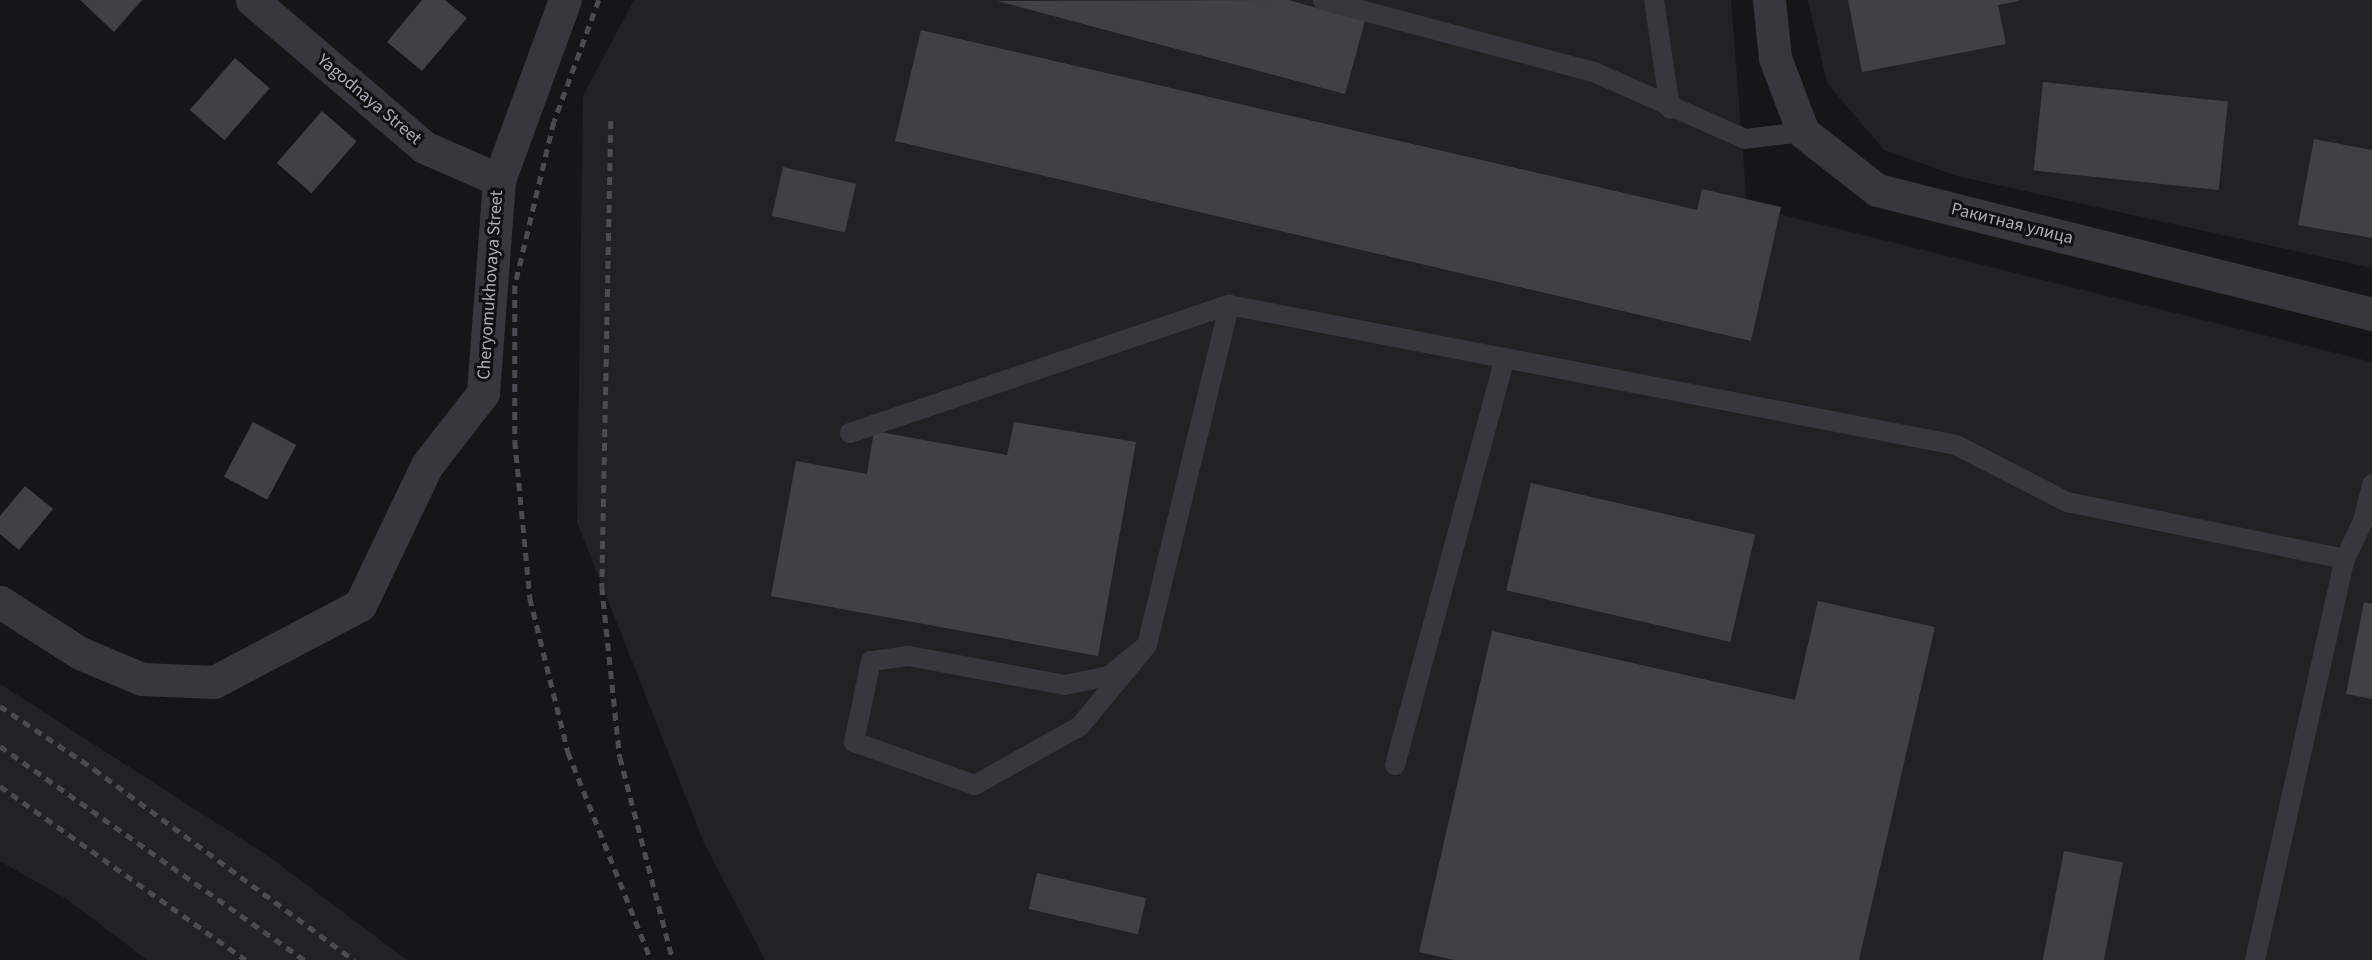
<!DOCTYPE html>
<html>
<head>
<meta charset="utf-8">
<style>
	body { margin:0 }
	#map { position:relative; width:2372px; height:960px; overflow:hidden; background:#161618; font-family:"Source Sans 3",sans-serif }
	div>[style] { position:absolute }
	.built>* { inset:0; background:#222225 }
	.building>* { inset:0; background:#404145; transform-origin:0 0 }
	.lane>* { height:20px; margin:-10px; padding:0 10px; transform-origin:10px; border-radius:10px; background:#37383d }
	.street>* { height:33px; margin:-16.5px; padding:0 16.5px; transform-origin:16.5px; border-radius:16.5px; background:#37383d }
	.rail>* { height:4.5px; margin-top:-2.25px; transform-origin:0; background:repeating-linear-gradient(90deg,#4a4c52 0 8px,transparent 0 14px) }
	span { translate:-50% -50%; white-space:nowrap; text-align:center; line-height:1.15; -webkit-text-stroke:6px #111113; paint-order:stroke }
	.street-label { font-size:18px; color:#a8adb8 }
</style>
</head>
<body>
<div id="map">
	<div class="built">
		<i style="clip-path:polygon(634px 0,1731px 0,1747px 206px,2372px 362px,2372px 960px,765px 960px,704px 843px,577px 522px,583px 96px)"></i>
		<i style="clip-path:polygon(1808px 0,2372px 0,2372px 268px,1957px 176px,1884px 150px,1827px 83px)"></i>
		<i style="clip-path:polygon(0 684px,271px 858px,407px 960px,147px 960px,68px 900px,0 861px)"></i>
	</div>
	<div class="building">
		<i style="clip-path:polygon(80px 0,142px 0,114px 32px)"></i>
		<i style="clip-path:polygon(422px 0,445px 0,467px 18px,422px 71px,387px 42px)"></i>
		<i style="clip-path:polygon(1288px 0,1365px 21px,1345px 94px,997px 1px)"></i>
		<i style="clip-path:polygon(1848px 0,2019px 0,2019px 1px,1998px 5px,2006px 44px,1862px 72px)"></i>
		<i style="clip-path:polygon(921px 30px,1697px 210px,1702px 189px,1781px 207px,1751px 341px,895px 141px)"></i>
		<i style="left:235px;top:58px;width:46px;height:69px;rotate:41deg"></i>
		<i style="left:2043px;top:82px;width:186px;height:89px;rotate:6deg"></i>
		<i style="left:322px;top:111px;width:46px;height:69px;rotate:41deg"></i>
		<i style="clip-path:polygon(2314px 139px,2372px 150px,2372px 238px,2298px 225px)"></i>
		<i style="left:783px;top:167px;width:75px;height:50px;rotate:13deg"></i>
		<i style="left:253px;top:422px;width:49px;height:62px;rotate:28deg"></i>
		<i style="clip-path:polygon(1014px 422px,1136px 442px,1098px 656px,771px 596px,796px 461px,867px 474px,874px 431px,1007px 455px)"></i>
		<i style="left:1531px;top:483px;width:230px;height:110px;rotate:13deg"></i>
		<i style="clip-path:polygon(25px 486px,53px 509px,19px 550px,0 534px,0 516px)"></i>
		<i style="clip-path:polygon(1818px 601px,1935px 627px,1859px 960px,1454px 960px,1419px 952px,1492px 631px,1795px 700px)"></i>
		<i style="clip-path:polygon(2364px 602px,2372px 604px,2372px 699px,2346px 694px)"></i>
		<i style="left:2064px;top:851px;width:60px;height:111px;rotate:11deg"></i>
		<i style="left:1037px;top:873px;width:112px;height:37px;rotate:13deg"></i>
	</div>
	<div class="lane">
		<i style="left:1323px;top:0;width:280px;rotate:14.9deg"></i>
		<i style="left:1594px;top:72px;width:165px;rotate:23.9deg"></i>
		<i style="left:1745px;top:139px;width:58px;rotate:-6.9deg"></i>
		<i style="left:1654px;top:0;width:110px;rotate:81.6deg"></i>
		<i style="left:850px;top:433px;width:400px;rotate:-18.7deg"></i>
		<i style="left:1147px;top:645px;width:49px;rotate:140.8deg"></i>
		<i style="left:1109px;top:676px;width:45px;rotate:168.4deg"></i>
		<i style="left:1065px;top:685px;width:160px;rotate:-169.5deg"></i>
		<i style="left:908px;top:656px;width:37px;rotate:172deg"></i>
		<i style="left:871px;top:661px;width:83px;rotate:101.9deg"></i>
		<i style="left:854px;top:742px;width:128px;rotate:19.6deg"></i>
		<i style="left:975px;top:785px;width:120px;rotate:-29.3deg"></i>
		<i style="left:1080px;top:726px;width:105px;rotate:-50.4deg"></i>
		<i style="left:1147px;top:645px;width:350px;rotate:-76.4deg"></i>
		<i style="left:1229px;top:305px;width:740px;rotate:10.9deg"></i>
		<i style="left:1956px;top:445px;width:125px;rotate:27.2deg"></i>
		<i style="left:2067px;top:502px;width:284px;rotate:11.6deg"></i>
		<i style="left:2345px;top:559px;width:42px;rotate:-64.7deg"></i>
		<i style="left:2363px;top:521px;width:38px;rotate:-76deg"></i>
		<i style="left:1395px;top:765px;width:422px;rotate:-74.9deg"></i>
		<i style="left:2255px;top:960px;width:411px;rotate:-77.4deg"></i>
	</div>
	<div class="street">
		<i style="left:252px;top:0;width:226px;rotate:40.5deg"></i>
		<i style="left:424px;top:147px;width:82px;rotate:23.7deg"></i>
		<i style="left:1769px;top:0;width:58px;rotate:84.1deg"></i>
		<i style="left:1775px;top:58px;width:79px;rotate:69.3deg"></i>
		<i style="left:1803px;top:132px;width:94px;rotate:38.1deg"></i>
		<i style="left:1877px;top:190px;width:510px;rotate:14.06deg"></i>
		<i style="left:0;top:602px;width:95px;rotate:32.5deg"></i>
		<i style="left:80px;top:653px;width:67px;rotate:22.8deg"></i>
		<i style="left:142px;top:679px;width:72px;rotate:2.4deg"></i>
		<i style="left:214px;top:682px;width:165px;rotate:-27.8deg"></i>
		<i style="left:360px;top:605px;width:155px;rotate:-64.4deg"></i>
		<i style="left:427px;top:465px;width:91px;rotate:-52.1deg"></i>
		<i style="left:483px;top:393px;width:214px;rotate:-85.7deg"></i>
		<i style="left:499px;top:180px;width:192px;rotate:-69.9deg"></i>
	</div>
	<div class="rail">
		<i style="left:599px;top:0;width:130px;rotate:110.2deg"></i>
		<i style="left:554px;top:122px;width:169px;rotate:103.4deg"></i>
		<i style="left:515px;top:286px;width:155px;rotate:90deg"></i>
		<i style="left:515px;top:441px;width:158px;rotate:84.5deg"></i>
		<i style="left:530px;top:598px;width:159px;rotate:76.1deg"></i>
		<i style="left:568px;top:752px;width:224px;rotate:68.2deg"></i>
		<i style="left:611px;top:121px;width:466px;rotate:91.1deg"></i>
		<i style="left:602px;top:587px;width:171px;rotate:84deg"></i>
		<i style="left:620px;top:757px;width:210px;rotate:75.4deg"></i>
		<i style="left:0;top:706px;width:113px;rotate:33.8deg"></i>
		<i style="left:94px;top:769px;width:323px;rotate:36.3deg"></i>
		<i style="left:0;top:746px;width:372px;rotate:35.1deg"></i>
		<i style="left:0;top:786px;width:301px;rotate:35.3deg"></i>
	</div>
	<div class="street-label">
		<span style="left:369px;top:100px;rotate:40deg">Yagodnaya Street</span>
		<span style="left:2012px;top:224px;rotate:14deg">Ракитная улица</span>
		<span style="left:491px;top:285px;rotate:-86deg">Cheryomukhovaya Street</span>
	</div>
</div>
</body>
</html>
